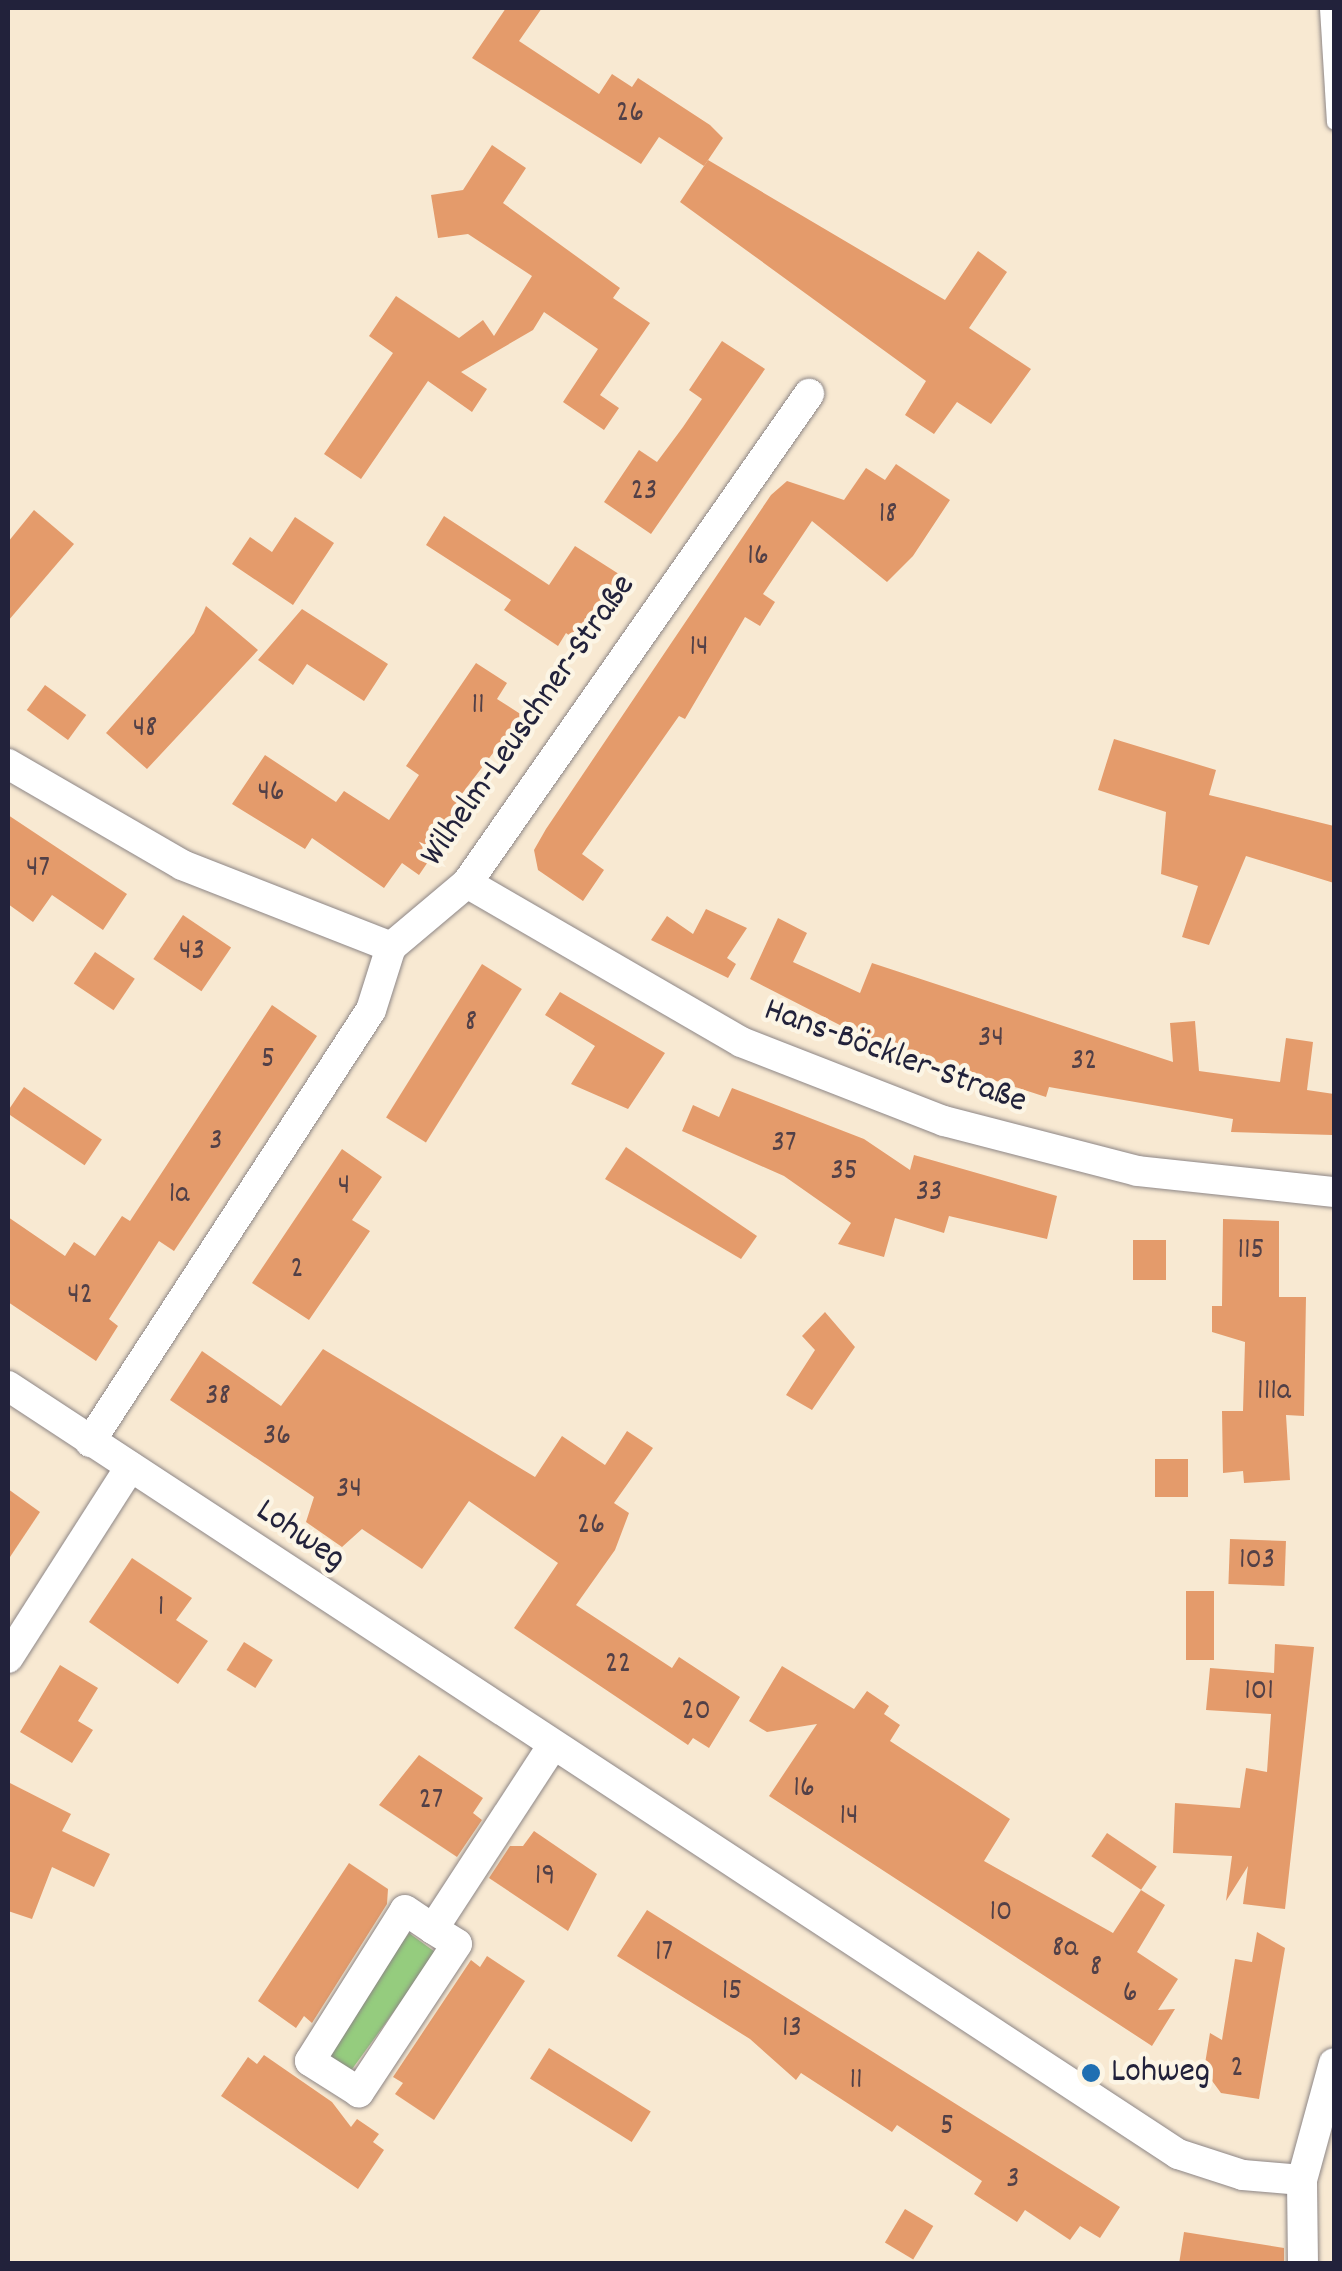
<!DOCTYPE html>
<html>
<head>
<meta charset="utf-8">
<style>
	body { margin:0 }
	#map { position:relative; width:1342px; height:2271px; overflow:hidden; background:#f8e9d2; font-family:Dekko,sans-serif }
	div>[style] { position:absolute }
	.green>* { inset:0; background:#95cc7e; transform-origin:0 0 }
	.building>* { inset:0; background:#e49b6b; transform-origin:0 0 }
	.roads { filter:drop-shadow(0 0 2px #8d8686) drop-shadow(0 0 2px #8d8686) }
	.lane>* { height:15px; margin:-7.5px; padding:0 7.5px; transform-origin:7.5px; border-radius:7.5px; background:#fff }
	.street>* { height:30px; margin:-15px; padding:0 15px; transform-origin:15px; border-radius:15px; background:#fff }
	.dots>* { width:28px; height:28px; translate:-50% -50%; box-sizing:border-box; border:5px solid #fcf5e5; border-radius:50% }
	span { translate:-50% -50%; white-space:nowrap; text-align:center; line-height:1.15; -webkit-text-stroke:9px #fcf5e5; paint-order:stroke }
	.number-label { font-size:30px; color:#524047 }
	.number-label span { -webkit-text-stroke-width:0 }
	.street-label { font-size:35px; color:#22223b }
	.poi-label { font-size:35px; color:#22223b }
	.left { translate:0 -50%; text-align:left }
	.frame { position:absolute; inset:0; border:10px solid #22223b; pointer-events:none }
</style>
</head>
<body>
<div id="map">
	<div class="green">
		<i style="left:409px;top:1933px;width:34px;height:150px;rotate:36deg"></i>
	</div>
	<div class="building">
		<i style="clip-path:polygon(506px 8px,542px 8px,519px 41px,599px 94px,612px 74px,632px 87px,638px 78px,710px 125px,723px 138px,704px 166px,659px 137px,641px 164px,472px 58px)"></i>
		<i style="clip-path:polygon(492px 145px,526px 168px,503px 203px,620px 288px,613px 298px,650px 323px,600px 395px,619px 408px,604px 430px,563px 402px,598px 349px,544px 312px,533px 330px,461px 372px,487px 389px,472px 412px,428px 381px,361px 479px,324px 454px,393px 353px,369px 336px,396px 296px,459px 338px,483px 320px,494px 336px,532px 276px,468px 234px,438px 238px,431px 195px,463px 190px)"></i>
		<i style="clip-path:polygon(708px 160px,945px 300px,978px 251px,1007px 272px,969px 328px,1031px 369px,991px 424px,957px 402px,934px 434px,905px 415px,926px 381px,680px 202px)"></i>
		<i style="clip-path:polygon(722px 341px,765px 369px,651px 534px,604px 502px,639px 450px,657px 462px,683px 427px,702px 399px,689px 390px)"></i>
		<i style="clip-path:polygon(896px 464px,950px 500px,913px 556px,887px 582px,812px 521px,763px 594px,775px 602px,760px 626px,745px 617px,685px 719px,679px 716px,582px 854px,604px 870px,583px 901px,538px 870px,534px 850px,546px 829px,771px 495px,787px 481px,844px 500px,866px 468px,885px 480px)"></i>
		<i style="clip-path:polygon(34px 510px,74px 544px,8px 621px,8px 542px)"></i>
		<i style="clip-path:polygon(444px 516px,549px 585px,575px 546px,622px 576px,578px 642px,566px 633px,558px 646px,504px 610px,511px 600px,426px 545px)"></i>
		<i style="clip-path:polygon(295px 517px,334px 543px,293px 605px,232px 564px,250px 537px,272px 552px)"></i>
		<i style="clip-path:polygon(206px 606px,258px 650px,147px 769px,106px 733px,194px 633px)"></i>
		<i style="clip-path:polygon(302px 609px,388px 664px,364px 701px,307px 664px,293px 685px,258px 660px)"></i>
		<i style="clip-path:polygon(476px 663px,507px 683px,497px 699px,522px 715px,458px 799px,466px 806px,419px 875px,402px 863px,384px 888px,312px 838px,305px 849px,232px 804px,265px 755px,336px 802px,344px 791px,389px 820px,419px 775px,406px 766px)"></i>
		<i style="left:45px;top:685px;width:51px;height:31px;rotate:36deg"></i>
		<i style="clip-path:polygon(1114px 739px,1216px 770px,1209px 795px,1334px 826px,1334px 883px,1246px 856px,1209px 945px,1182px 937px,1198px 886px,1161px 874px,1166px 812px,1098px 790px)"></i>
		<i style="clip-path:polygon(8px 815px,127px 894px,103px 930px,52px 895px,33px 922px,8px 904px)"></i>
		<i style="clip-path:polygon(706px 909px,747px 928px,727px 958px,736px 964px,728px 978px,651px 940px,667px 916px,693px 934px)"></i>
		<i style="left:183px;top:915px;width:58px;height:53px;rotate:34deg"></i>
		<i style="clip-path:polygon(778px 918px,807px 933px,793px 962px,860px 993px,872px 963px,1173px 1062px,1170px 1023px,1195px 1021px,1199px 1071px,1280px 1082px,1286px 1038px,1313px 1042px,1307px 1090px,1334px 1094px,1333px 1135px,1231px 1132px,1233px 1119px,1049px 1087px,1046px 1097px,869px 1040px,750px 979px)"></i>
		<i style="left:95px;top:952px;width:48px;height:38px;rotate:34deg"></i>
		<i style="left:482px;top:964px;width:47px;height:181px;rotate:32deg"></i>
		<i style="clip-path:polygon(560px 992px,665px 1053px,628px 1109px,571px 1084px,595px 1046px,545px 1015px)"></i>
		<i style="clip-path:polygon(272px 1005px,317px 1036px,174px 1251px,159px 1241px,109px 1319px,118px 1326px,96px 1361px,8px 1302px,8px 1217px,65px 1256px,74px 1242px,95px 1256px,122px 1216px,130px 1221px)"></i>
		<i style="left:24px;top:1087px;width:94px;height:31px;rotate:34deg"></i>
		<i style="clip-path:polygon(732px 1088px,864px 1139px,910px 1170px,914px 1155px,1057px 1196px,1047px 1239px,949px 1216px,944px 1233px,895px 1218px,884px 1257px,838px 1244px,851px 1223px,784px 1176px,682px 1131px,693px 1105px,719px 1117px)"></i>
		<i style="clip-path:polygon(626px 1147px,757px 1236px,741px 1259px,605px 1179px)"></i>
		<i style="clip-path:polygon(342px 1149px,382px 1177px,352px 1220px,370px 1231px,309px 1320px,252px 1283px)"></i>
		<i style="clip-path:polygon(1223px 1219px,1279px 1221px,1279px 1297px,1306px 1297px,1304px 1416px,1286px 1415px,1290px 1480px,1244px 1483px,1243px 1471px,1223px 1473px,1222px 1411px,1243px 1411px,1245px 1342px,1212px 1332px,1212px 1306px,1222px 1306px)"></i>
		<i style="left:1133px;top:1240px;width:33px;height:40px"></i>
		<i style="clip-path:polygon(825px 1312px,855px 1347px,812px 1410px,786px 1395px,815px 1350px,802px 1336px)"></i>
		<i style="clip-path:polygon(323px 1349px,535px 1477px,562px 1436px,605px 1465px,627px 1431px,653px 1448px,614px 1503px,629px 1513px,615px 1550px,576px 1605px,672px 1668px,679px 1657px,740px 1697px,709px 1748px,693px 1738px,688px 1745px,514px 1628px,558px 1563px,469px 1501px,422px 1569px,362px 1529px,342px 1547px,306px 1522px,314px 1497px,170px 1400px,202px 1351px,281px 1406px)"></i>
		<i style="left:1155px;top:1459px;width:33px;height:38px"></i>
		<i style="clip-path:polygon(8px 1489px,40px 1512px,8px 1560px)"></i>
		<i style="left:1230px;top:1539px;width:56px;height:45px;rotate:2deg"></i>
		<i style="clip-path:polygon(132px 1558px,192px 1598px,176px 1620px,208px 1641px,178px 1684px,89px 1622px)"></i>
		<i style="left:1186px;top:1591px;width:28px;height:69px"></i>
		<i style="left:244px;top:1642px;width:34px;height:33px;rotate:32deg"></i>
		<i style="clip-path:polygon(1275px 1644px,1314px 1647px,1285px 1909px,1243px 1904px,1248px 1866px,1226px 1901px,1232px 1856px,1173px 1853px,1175px 1803px,1240px 1808px,1246px 1768px,1267px 1772px,1271px 1714px,1206px 1710px,1210px 1668px,1274px 1673px)"></i>
		<i style="clip-path:polygon(60px 1665px,98px 1688px,78px 1721px,93px 1730px,72px 1763px,20px 1732px)"></i>
		<i style="clip-path:polygon(782px 1666px,854px 1709px,867px 1691px,889px 1706px,884px 1714px,900px 1725px,890px 1741px,1010px 1819px,984px 1861px,1113px 1933px,1141px 1890px,1165px 1905px,1137px 1952px,1178px 1979px,1158px 2010px,1175px 2009px,1152px 2046px,769px 1796px,817px 1724px,767px 1732px,749px 1721px)"></i>
		<i style="clip-path:polygon(419px 1755px,483px 1798px,473px 1813px,482px 1820px,457px 1857px,379px 1805px)"></i>
		<i style="clip-path:polygon(8px 1782px,71px 1814px,62px 1831px,110px 1854px,94px 1887px,52px 1867px,32px 1919px,8px 1911px)"></i>
		<i style="clip-path:polygon(534px 1831px,597px 1874px,568px 1931px,489px 1878px,510px 1846px,523px 1846px)"></i>
		<i style="left:1107px;top:1833px;width:60px;height:28px;rotate:34deg"></i>
		<i style="clip-path:polygon(349px 1863px,388px 1889px,387px 1904px,312px 2023px,304px 2016px,296px 2028px,258px 2001px)"></i>
		<i style="clip-path:polygon(647px 1910px,1120px 2207px,1100px 2238px,1080px 2226px,1070px 2240px,1025px 2210px,1017px 2222px,974px 2194px,982px 2181px,897px 2125px,892px 2132px,801px 2073px,796px 2080px,750px 2039px,617px 1956px)"></i>
		<i style="clip-path:polygon(1257px 1932px,1285px 1948px,1259px 2099px,1221px 2093px,1204px 2070px,1210px 2033px,1222px 2040px,1235px 1959px,1252px 1962px)"></i>
		<i style="clip-path:polygon(487px 1956px,525px 1981px,434px 2120px,395px 2094px,403px 2083px,393px 2077px,471px 1960px,480px 1967px)"></i>
		<i style="left:549px;top:2048px;width:120px;height:36px;rotate:32deg"></i>
		<i style="clip-path:polygon(264px 2055px,332px 2102px,351px 2127px,357px 2119px,379px 2134px,373px 2142px,384px 2150px,358px 2189px,221px 2096px,248px 2057px,257px 2064px)"></i>
		<i style="left:905px;top:2209px;width:33px;height:39px;rotate:31deg"></i>
		<i style="clip-path:polygon(1184px 2232px,1284px 2248px,1284px 2264px,1179px 2264px)"></i>
	</div>
	<div class="roads">
		<div class="lane">
			<i style="left:1327px;top:8px;width:114px;rotate:86.5deg"></i>
		</div>
		<div class="street">
			<i style="left:8px;top:764px;width:201px;rotate:30.1deg"></i>
			<i style="left:182px;top:865px;width:225px;rotate:21.4deg"></i>
			<i style="left:467px;top:883px;width:317px;rotate:30.1deg"></i>
			<i style="left:741px;top:1042px;width:218px;rotate:21.3deg"></i>
			<i style="left:944px;top:1121px;width:199px;rotate:14.5deg"></i>
			<i style="left:1137px;top:1171px;width:198px;rotate:6.1deg"></i>
			<i style="left:8px;top:1386px;width:1400px;rotate:33.28deg"></i>
			<i style="left:1178px;top:2154px;width:68px;rotate:17.9deg"></i>
			<i style="left:1243px;top:2175px;width:59px;rotate:4.8deg"></i>
			<i style="left:90px;top:1442px;width:515px;rotate:-56.96deg"></i>
			<i style="left:371px;top:1010px;width:66px;rotate:-72.4deg"></i>
			<i style="left:391px;top:947px;width:99px;rotate:-40.1deg"></i>
			<i style="left:467px;top:883px;width:597px;rotate:-55.03deg"></i>
			<i style="left:8px;top:1658px;width:227px;rotate:-57.4deg"></i>
			<i style="left:433px;top:1929px;width:28px;rotate:32deg"></i>
			<i style="left:457px;top:1944px;width:178px;rotate:123.5deg"></i>
			<i style="left:359px;top:2092px;width:58px;rotate:-147.7deg"></i>
			<i style="left:310px;top:2061px;width:178px;rotate:-57.8deg"></i>
			<i style="left:405px;top:1910px;width:34px;rotate:34deg"></i>
			<i style="left:433px;top:1929px;width:216px;rotate:-56.9deg"></i>
			<i style="left:1303px;top:2264px;width:84px;rotate:-90.7deg"></i>
			<i style="left:1302px;top:2180px;width:121px;rotate:-74.7deg"></i>
		</div>
	</div>
	<div class="dots">
		<i style="left:1091px;top:2073px;background:#1f6fb2"></i>
	</div>
	<div class="number-label">
		<span style="left:630px;top:115px">26</span>
		<span style="left:644px;top:493px">23</span>
		<span style="left:888px;top:516px">18</span>
		<span style="left:758px;top:558px">16</span>
		<span style="left:699px;top:649px">14</span>
		<span style="left:478px;top:707px">11</span>
		<span style="left:145px;top:730px">48</span>
		<span style="left:271px;top:794px">46</span>
		<span style="left:38px;top:870px">47</span>
		<span style="left:192px;top:953px">43</span>
		<span style="left:471px;top:1024px">8</span>
		<span style="left:991px;top:1040px">34</span>
		<span style="left:268px;top:1061px">5</span>
		<span style="left:1084px;top:1063px">32</span>
		<span style="left:216px;top:1143px">3</span>
		<span style="left:784px;top:1145px">37</span>
		<span style="left:844px;top:1173px">35</span>
		<span style="left:344px;top:1188px">4</span>
		<span style="left:929px;top:1194px">33</span>
		<span style="left:179px;top:1196px">1a</span>
		<span style="left:1251px;top:1252px">115</span>
		<span style="left:297px;top:1271px">2</span>
		<span style="left:80px;top:1297px">42</span>
		<span style="left:1274px;top:1393px">111a</span>
		<span style="left:218px;top:1398px">38</span>
		<span style="left:277px;top:1438px">36</span>
		<span style="left:349px;top:1491px">34</span>
		<span style="left:591px;top:1527px">26</span>
		<span style="left:1257px;top:1562px">103</span>
		<span style="left:161px;top:1609px">1</span>
		<span style="left:618px;top:1666px">22</span>
		<span style="left:1259px;top:1693px">101</span>
		<span style="left:696px;top:1713px">20</span>
		<span style="left:804px;top:1790px">16</span>
		<span style="left:431px;top:1802px">27</span>
		<span style="left:849px;top:1818px">14</span>
		<span style="left:545px;top:1878px">19</span>
		<span style="left:1001px;top:1914px">10</span>
		<span style="left:1065px;top:1950px">8a</span>
		<span style="left:664px;top:1954px">17</span>
		<span style="left:1096px;top:1969px">8</span>
		<span style="left:732px;top:1993px">15</span>
		<span style="left:1130px;top:1995px">6</span>
		<span style="left:792px;top:2030px">13</span>
		<span style="left:1237px;top:2070px">2</span>
		<span style="left:856px;top:2082px">11</span>
		<span style="left:947px;top:2128px">5</span>
		<span style="left:1013px;top:2181px">3</span>
	</div>
	<div class="street-label">
		<span style="left:529px;top:721px;rotate:-55deg">Wilhelm-Leuschner-Straße</span>
		<span style="left:895px;top:1057px;rotate:20deg">Hans-Böckler-Straße</span>
		<span style="left:300px;top:1536px;rotate:34deg">Lohweg</span>
	</div>
	<div class="poi-label">
		<span class="left" style="left:1111px;top:2073px">Lohweg</span>
	</div>
	<div class="frame"></div>
</div>
</body>
</html>
